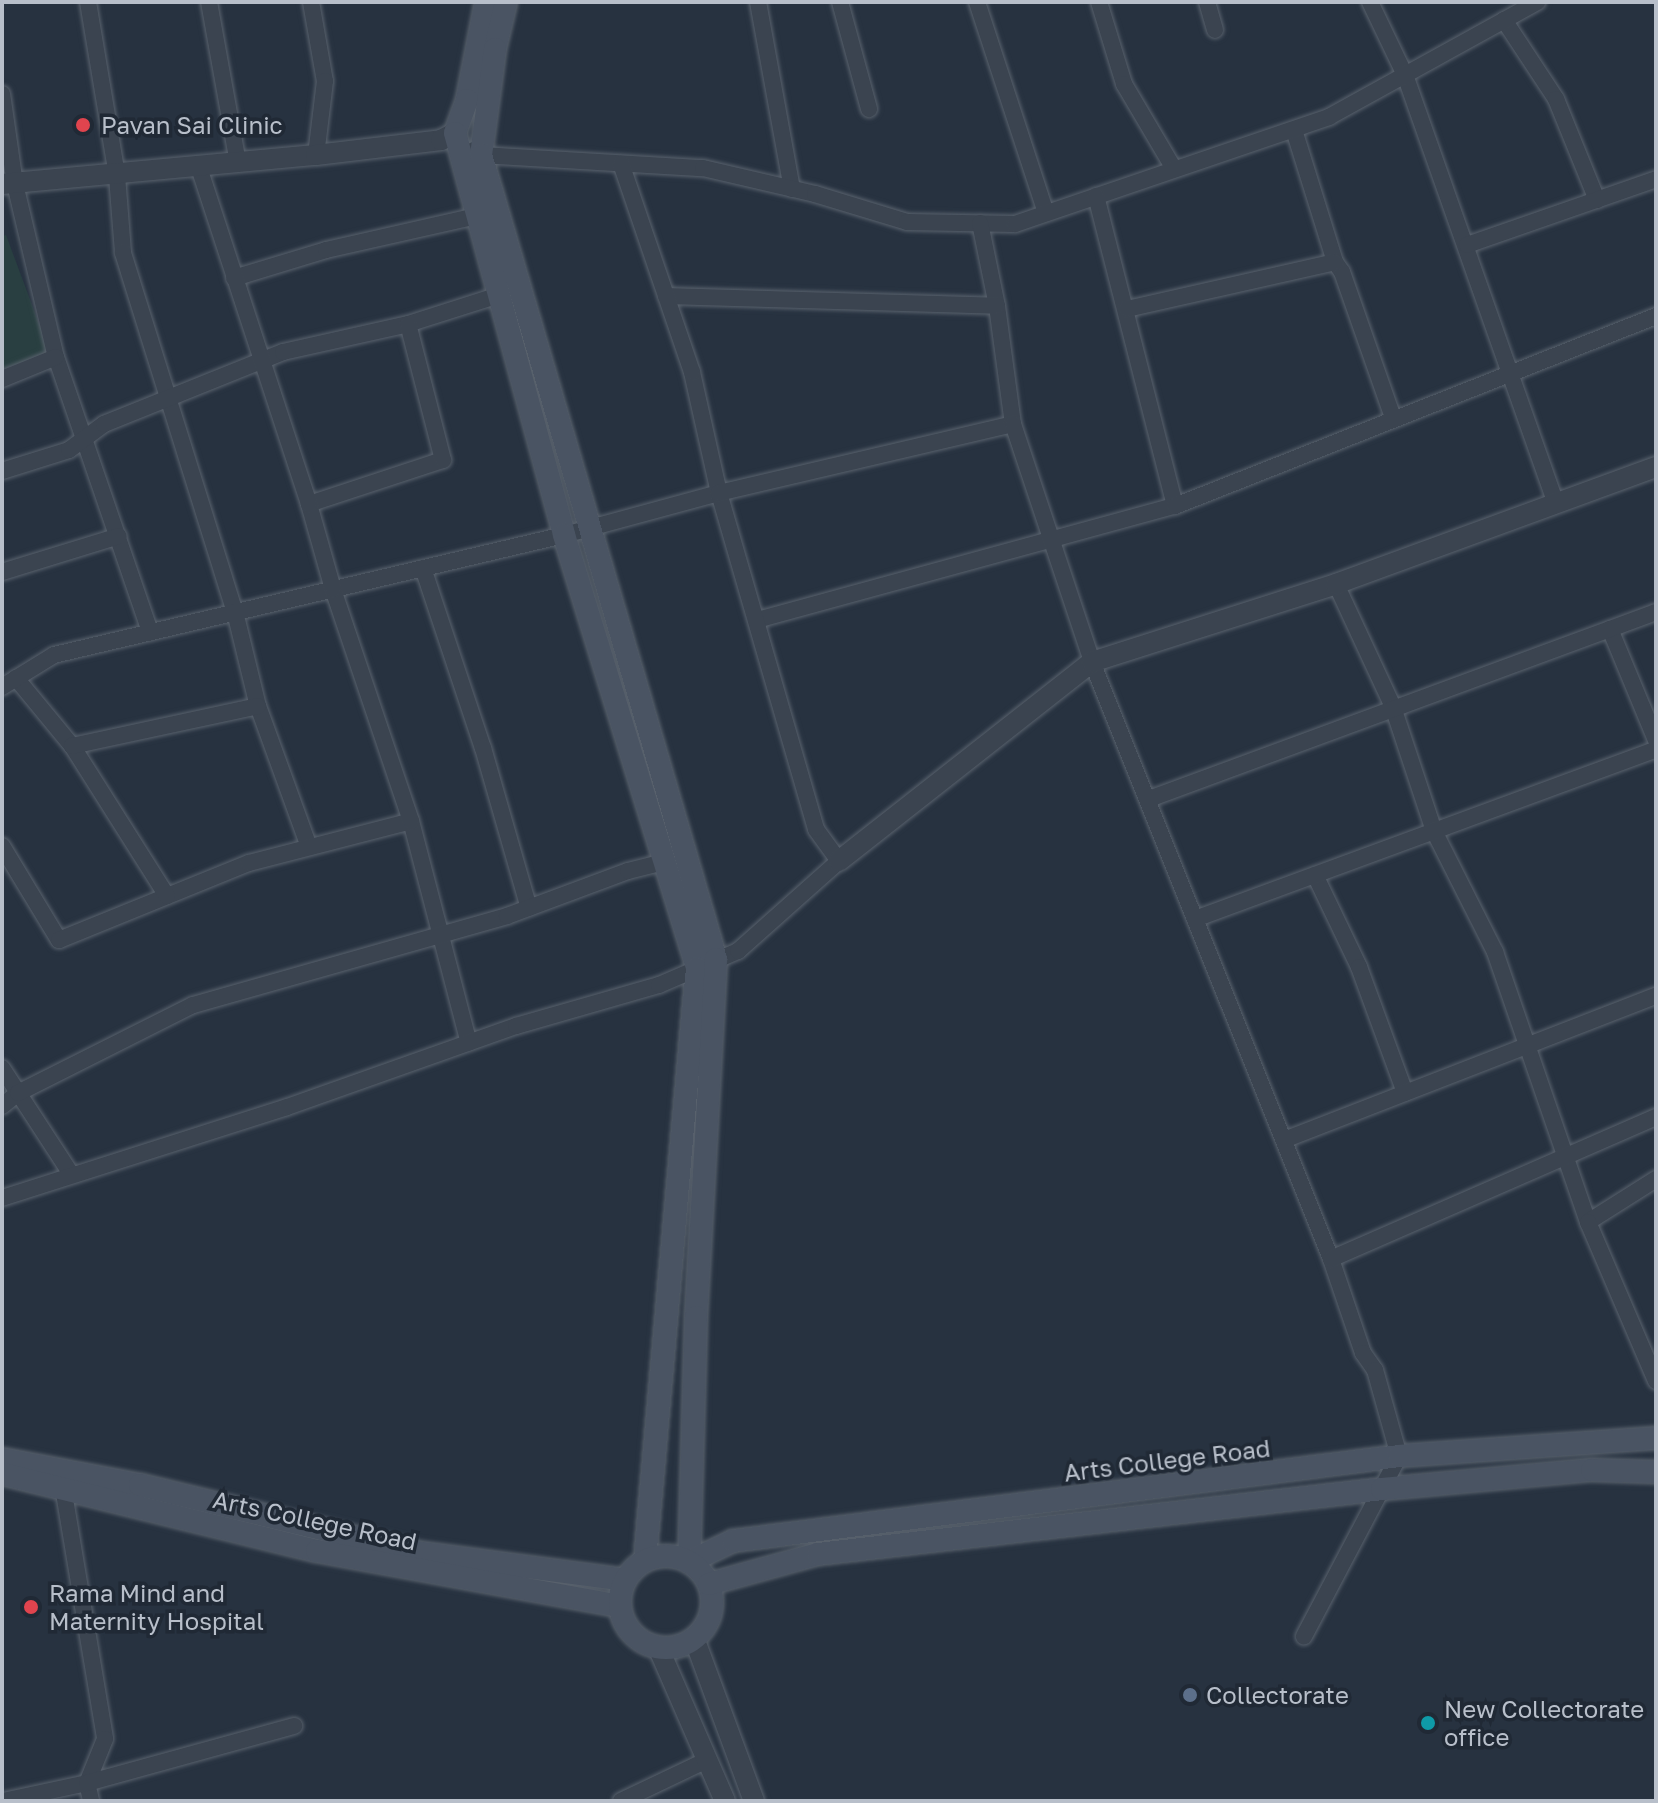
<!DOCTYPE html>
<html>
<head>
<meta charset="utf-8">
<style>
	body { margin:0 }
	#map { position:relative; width:1658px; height:1803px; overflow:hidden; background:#273240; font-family:"Golos Text",sans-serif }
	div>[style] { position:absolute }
	.green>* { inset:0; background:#293f41 }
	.roads { filter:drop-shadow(0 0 2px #59626d) drop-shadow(0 0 2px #59626d) }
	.minor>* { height:16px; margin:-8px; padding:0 8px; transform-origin:8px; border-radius:8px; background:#3b4450 }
	.tertiary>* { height:20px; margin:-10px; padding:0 10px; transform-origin:10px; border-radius:10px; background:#3b4450 }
	.secondary>* { height:22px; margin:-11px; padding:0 11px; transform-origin:11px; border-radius:11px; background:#4a5463 }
	.secondary>.ring { margin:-11px; padding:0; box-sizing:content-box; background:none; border:22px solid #4a5463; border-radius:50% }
	.dots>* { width:22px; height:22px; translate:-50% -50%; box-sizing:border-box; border:4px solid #202935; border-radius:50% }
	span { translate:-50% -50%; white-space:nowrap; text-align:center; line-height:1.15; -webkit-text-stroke:7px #202935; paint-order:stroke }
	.poi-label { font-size:24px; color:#b8bfca }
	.left { translate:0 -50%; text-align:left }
	.street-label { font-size:24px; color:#b8bfca }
	.frame { position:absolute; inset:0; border:4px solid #b8bfca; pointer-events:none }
</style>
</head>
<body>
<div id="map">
	<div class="green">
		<i style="clip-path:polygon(6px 235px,50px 353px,2px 369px,2px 236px)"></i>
	</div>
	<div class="roads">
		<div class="minor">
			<i style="left:88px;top:2px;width:176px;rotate:80.5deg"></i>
			<i style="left:117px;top:176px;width:77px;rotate:85.5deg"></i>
			<i style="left:123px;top:253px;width:376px;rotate:72.7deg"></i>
			<i style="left:235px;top:612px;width:97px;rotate:76.3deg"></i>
			<i style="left:258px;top:706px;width:150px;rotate:70.1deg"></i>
			<i style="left:209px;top:2px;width:164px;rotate:79.8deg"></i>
			<i style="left:311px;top:2px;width:80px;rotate:80deg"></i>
			<i style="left:325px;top:81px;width:75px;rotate:96.9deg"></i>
			<i style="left:758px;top:2px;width:190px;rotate:79.7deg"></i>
			<i style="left:840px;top:2px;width:111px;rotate:74.8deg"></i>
			<i style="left:977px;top:2px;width:222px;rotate:71.9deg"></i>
			<i style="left:1099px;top:2px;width:86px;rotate:73deg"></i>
			<i style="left:1124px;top:84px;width:99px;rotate:59.5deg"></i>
			<i style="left:1207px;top:2px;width:29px;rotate:74deg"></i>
			<i style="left:1370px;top:2px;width:81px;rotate:64.4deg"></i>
			<i style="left:1405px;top:75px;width:454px;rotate:70.6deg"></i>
			<i style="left:1504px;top:20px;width:95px;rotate:56.6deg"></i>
			<i style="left:1556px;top:99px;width:109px;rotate:67.9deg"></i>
			<i style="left:2px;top:94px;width:91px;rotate:81.8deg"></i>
			<i style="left:15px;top:184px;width:178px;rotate:76.7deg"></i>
			<i style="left:56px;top:357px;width:291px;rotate:71.1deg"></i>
			<i style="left:1294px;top:130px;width:138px;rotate:72.7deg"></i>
			<i style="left:1335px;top:262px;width:12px;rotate:55deg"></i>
			<i style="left:1342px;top:272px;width:155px;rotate:70.7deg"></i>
			<i style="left:474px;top:150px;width:9px;rotate:36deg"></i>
			<i style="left:481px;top:155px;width:222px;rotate:3.4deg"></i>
			<i style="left:703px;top:168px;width:115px;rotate:13.1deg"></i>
			<i style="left:815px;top:194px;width:96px;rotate:16.9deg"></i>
			<i style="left:907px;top:222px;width:108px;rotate:1.1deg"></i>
			<i style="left:1015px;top:224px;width:332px;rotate:-18.8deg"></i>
			<i style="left:1329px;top:117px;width:238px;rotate:-28.9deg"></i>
			<i style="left:1096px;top:196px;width:320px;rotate:75.7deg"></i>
			<i style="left:980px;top:223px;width:85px;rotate:78.4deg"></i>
			<i style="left:997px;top:306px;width:119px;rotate:82.3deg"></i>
			<i style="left:1467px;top:245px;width:200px;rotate:-19.2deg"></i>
			<i style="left:234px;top:278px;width:96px;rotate:-16.9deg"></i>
			<i style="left:326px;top:250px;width:155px;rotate:-12.7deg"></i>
			<i style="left:666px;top:296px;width:331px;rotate:1.7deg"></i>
			<i style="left:1127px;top:309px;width:213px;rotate:-12.7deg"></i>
			<i style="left:2px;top:379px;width:58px;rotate:-22.2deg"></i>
			<i style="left:2px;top:471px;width:70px;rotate:-17.4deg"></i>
			<i style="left:69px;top:450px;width:44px;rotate:-36.6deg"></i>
			<i style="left:104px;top:424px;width:193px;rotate:-21.9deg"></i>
			<i style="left:283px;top:352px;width:128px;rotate:-12.6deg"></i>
			<i style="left:408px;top:324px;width:96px;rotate:-17.7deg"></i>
			<i style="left:309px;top:504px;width:141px;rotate:-18.2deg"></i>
			<i style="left:443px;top:460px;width:140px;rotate:-104.4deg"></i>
			<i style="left:423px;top:568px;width:190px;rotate:71.6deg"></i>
			<i style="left:483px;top:748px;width:166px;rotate:74deg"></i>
			<i style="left:2px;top:572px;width:122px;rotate:-17.1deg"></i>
			<i style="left:1336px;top:584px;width:136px;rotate:65.1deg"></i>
			<i style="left:1393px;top:707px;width:131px;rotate:71.7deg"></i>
			<i style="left:1434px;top:831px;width:136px;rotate:63.2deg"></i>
			<i style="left:1495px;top:952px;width:286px;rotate:71deg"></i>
			<i style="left:757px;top:620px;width:433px;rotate:-15.3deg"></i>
			<i style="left:1175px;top:506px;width:517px;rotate:-21.55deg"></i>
			<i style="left:1610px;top:629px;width:120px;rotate:67.5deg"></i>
			<i style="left:16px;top:678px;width:88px;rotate:50.5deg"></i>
			<i style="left:2px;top:687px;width:61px;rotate:-31.6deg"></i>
			<i style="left:54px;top:655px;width:524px;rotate:-13.24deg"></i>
			<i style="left:564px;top:535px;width:161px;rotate:-15.2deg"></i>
			<i style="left:719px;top:493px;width:124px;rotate:-102.6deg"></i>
			<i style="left:692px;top:372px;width:220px;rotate:-108.8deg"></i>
			<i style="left:1149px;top:799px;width:540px;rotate:-20.25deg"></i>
			<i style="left:411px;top:821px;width:229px;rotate:75.4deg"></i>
			<i style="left:2px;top:846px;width:110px;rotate:58.8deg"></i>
			<i style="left:59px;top:940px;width:205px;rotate:-22.1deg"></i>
			<i style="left:249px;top:863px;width:167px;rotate:-14.5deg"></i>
			<i style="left:411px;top:821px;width:245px;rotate:-108.6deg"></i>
			<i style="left:333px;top:589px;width:88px;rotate:-105.8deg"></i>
			<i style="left:309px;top:504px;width:354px;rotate:-108.1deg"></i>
			<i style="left:1315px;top:875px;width:102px;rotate:64.4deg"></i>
			<i style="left:1359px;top:967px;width:134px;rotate:69.9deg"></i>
			<i style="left:167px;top:896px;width:178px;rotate:-122.3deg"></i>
			<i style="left:72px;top:746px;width:190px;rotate:-12.1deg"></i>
			<i style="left:1195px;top:919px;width:491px;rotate:-20.2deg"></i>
			<i style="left:2px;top:1068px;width:126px;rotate:56.9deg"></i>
			<i style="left:2px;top:1106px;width:21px;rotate:-39deg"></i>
			<i style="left:18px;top:1093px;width:196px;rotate:-26.7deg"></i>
			<i style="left:193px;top:1005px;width:326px;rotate:-15.8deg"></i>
			<i style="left:507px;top:916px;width:129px;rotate:-20.4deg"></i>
			<i style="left:628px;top:871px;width:38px;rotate:-14deg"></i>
			<i style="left:1284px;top:1140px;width:399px;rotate:-21.2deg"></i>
			<i style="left:1656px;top:1179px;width:80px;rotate:147.7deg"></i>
			<i style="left:1588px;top:1222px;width:173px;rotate:66.8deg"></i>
			<i style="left:2px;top:1198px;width:299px;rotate:-17.7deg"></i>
			<i style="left:287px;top:1107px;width:243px;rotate:-19.5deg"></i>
			<i style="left:516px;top:1026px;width:149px;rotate:-16deg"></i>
			<i style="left:659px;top:985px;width:86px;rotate:-23.3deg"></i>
			<i style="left:738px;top:951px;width:135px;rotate:-41.7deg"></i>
			<i style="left:839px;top:861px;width:39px;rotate:-126deg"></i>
			<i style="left:816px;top:829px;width:350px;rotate:-106.1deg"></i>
			<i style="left:719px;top:493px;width:302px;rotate:-13.2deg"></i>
			<i style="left:1013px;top:424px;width:251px;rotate:71.6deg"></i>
			<i style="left:1092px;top:662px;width:643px;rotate:68.18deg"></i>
			<i style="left:1331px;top:1259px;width:99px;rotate:71.2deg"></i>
			<i style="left:1363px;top:1353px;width:21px;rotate:55deg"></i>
			<i style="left:1375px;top:1370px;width:89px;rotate:74.4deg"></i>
			<i style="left:1399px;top:1456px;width:204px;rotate:117.8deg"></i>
			<i style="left:1331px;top:1259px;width:355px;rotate:-23.6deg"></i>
			<i style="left:63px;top:1487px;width:255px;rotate:80.5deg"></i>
			<i style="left:105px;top:1739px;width:48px;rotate:112.2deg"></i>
			<i style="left:87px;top:1783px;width:18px;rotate:77deg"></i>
			<i style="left:3px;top:1801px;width:86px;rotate:-12.1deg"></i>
			<i style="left:87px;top:1783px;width:215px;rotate:-15.4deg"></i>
			<i style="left:621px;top:1801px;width:95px;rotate:-25.5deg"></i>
		</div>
		<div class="tertiary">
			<i style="left:2px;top:184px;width:315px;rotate:-5.3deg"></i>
			<i style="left:316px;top:155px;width:126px;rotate:-6.8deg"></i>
			<i style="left:441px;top:140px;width:16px;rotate:-27deg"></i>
			<i style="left:839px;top:861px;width:322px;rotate:-38.2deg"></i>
			<i style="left:1092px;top:662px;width:256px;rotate:-17.7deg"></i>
			<i style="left:1336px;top:584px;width:341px;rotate:-20.1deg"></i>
			<i style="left:694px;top:1638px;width:174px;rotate:69.8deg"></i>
			<i style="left:658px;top:1647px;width:168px;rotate:66.5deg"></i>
		</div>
		<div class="secondary">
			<i style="left:486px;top:2px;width:100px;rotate:101deg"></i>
			<i style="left:467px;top:100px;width:35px;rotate:110deg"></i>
			<i style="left:455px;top:133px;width:417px;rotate:74.8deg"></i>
			<i style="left:564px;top:535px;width:453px;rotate:72.9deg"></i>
			<i style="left:697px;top:968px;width:594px;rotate:95.02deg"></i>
			<i style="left:506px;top:2px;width:48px;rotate:103.2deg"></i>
			<i style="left:495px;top:49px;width:107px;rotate:97.5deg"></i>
			<i style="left:481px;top:155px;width:838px;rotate:73.71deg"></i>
			<i style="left:716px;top:959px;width:359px;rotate:93.2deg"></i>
			<i style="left:696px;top:1317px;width:245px;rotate:91.6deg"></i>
			<i style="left:689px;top:1562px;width:49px;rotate:-25.5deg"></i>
			<i style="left:733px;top:1541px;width:671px;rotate:-7.27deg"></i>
			<i style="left:1399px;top:1456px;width:258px;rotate:-4deg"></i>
			<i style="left:2px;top:1459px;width:140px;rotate:10.7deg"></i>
			<i style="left:140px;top:1485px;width:289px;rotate:13.6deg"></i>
			<i style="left:421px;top:1553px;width:206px;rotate:7.5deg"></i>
			<i style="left:3px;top:1474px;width:323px;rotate:13.8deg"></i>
			<i style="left:317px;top:1551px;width:308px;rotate:10.3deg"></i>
			<i class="ring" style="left:620px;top:1556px;width:70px;height:70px"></i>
			<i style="left:709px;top:1584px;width:113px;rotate:-15.4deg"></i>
			<i style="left:818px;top:1554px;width:568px;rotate:-6.57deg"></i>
			<i style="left:1382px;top:1489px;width:211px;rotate:-5.2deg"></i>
			<i style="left:1592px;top:1470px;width:64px;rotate:1.8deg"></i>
		</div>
	</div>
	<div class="dots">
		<i style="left:83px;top:125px;background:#e0444e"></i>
		<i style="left:31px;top:1607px;background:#e0444e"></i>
		<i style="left:1190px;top:1695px;background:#5c6f8a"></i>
		<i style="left:1428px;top:1723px;background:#0f9aa8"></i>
	</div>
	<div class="poi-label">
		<span class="left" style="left:101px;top:125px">Pavan Sai Clinic</span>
		<span class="left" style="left:49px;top:1607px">Rama Mind and<br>Maternity Hospital</span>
		<span class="left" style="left:1206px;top:1695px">Collectorate</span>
		<span class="left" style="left:1444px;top:1723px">New Collectorate<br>office</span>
	</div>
	<div class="street-label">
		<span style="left:1167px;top:1460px;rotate:-7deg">Arts College Road</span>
		<span style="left:315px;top:1520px;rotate:12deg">Arts College Road</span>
	</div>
	<div class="frame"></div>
</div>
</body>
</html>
